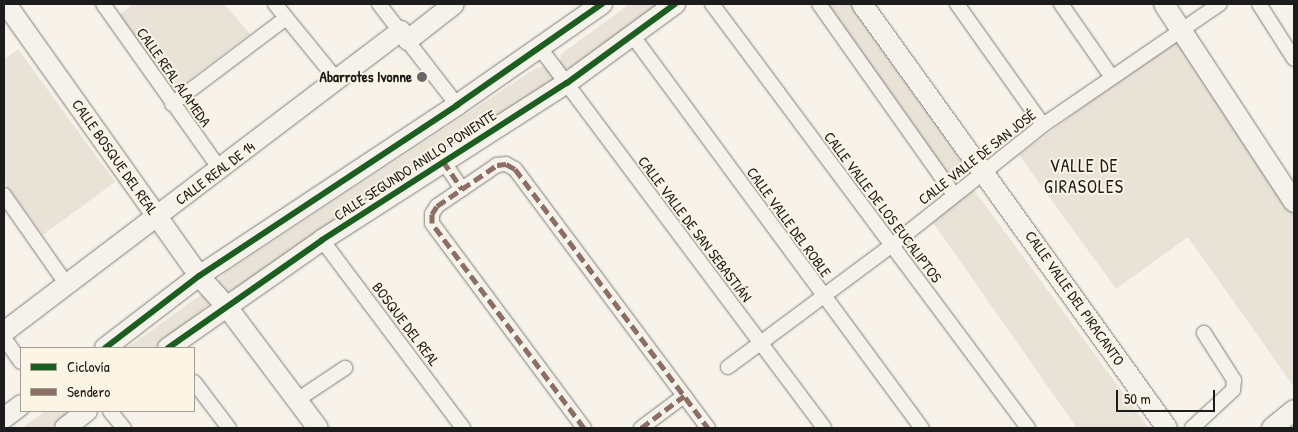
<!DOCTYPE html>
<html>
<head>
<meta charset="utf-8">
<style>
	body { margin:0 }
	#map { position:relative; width:1298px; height:432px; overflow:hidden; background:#f7f3ea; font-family:"Patrick Hand",sans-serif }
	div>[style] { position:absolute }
	.green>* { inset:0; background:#e8e2d7 }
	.roads { filter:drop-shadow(0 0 1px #7f7d79) drop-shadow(0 0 1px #7f7d79) }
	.street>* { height:14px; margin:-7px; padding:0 7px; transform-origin:7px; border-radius:7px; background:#f5f2ec }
	.secondary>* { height:20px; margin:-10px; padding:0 10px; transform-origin:10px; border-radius:10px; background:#f5f2ec }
	.quiet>* { height:5px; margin-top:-2.5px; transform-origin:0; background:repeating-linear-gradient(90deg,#8d6e63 0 10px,transparent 0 15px) }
	.cycleway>* { height:6px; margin:-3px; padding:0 3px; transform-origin:3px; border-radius:3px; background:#1b5e20 }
	.dots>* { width:14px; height:14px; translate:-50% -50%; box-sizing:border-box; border:2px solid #fcf5e5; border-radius:50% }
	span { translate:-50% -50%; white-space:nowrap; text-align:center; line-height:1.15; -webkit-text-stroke:4px #fcf5e5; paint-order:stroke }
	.street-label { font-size:15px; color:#1c1c1c }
	.poi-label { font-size:15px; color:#1c1c1c; font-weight:700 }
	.right { translate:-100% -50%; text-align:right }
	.quarter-label { font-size:18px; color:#1c1c1c; letter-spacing:1px }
	.frame { position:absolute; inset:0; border:5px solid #1c1c1c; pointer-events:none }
	.legend { position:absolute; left:20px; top:347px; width:175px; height:65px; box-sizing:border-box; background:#fcf5e5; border:1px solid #a29e95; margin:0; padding:6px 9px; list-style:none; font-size:15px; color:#1c1c1c }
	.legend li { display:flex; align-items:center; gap:10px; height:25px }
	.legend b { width:25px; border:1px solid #a29e95 }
	.scale { position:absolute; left:1116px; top:390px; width:99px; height:22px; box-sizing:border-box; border:2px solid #1c1c1c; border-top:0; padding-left:6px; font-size:15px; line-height:18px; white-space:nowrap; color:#1c1c1c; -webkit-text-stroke:4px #fcf5e5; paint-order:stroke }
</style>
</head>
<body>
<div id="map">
	<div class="green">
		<i style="clip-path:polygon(134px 4px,224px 4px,250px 34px,174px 91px,119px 15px)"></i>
		<i style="clip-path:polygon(630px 4px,660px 4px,571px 68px,564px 68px,560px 63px,561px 54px)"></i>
		<i style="clip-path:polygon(828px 4px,853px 4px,962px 159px,965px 171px,962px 176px,951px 177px,942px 167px)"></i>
		<i style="clip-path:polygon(1177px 37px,1294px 210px,1294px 387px,1188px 237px,1116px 289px,1019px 155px)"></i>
		<i style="clip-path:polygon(18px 49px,115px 182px,43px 235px,4px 182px,4px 60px)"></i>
		<i style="clip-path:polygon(546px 66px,553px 73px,552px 81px,389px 185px,237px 288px,227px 291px,221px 286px,218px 281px,225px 273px,536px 68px)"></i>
		<i style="clip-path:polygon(974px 190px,1149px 428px,1077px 428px,932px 221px)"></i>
		<i style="clip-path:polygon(202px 294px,207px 298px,208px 305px,154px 348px,127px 348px)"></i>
		<i style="clip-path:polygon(45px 411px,73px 411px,51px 428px,22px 428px)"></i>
	</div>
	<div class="roads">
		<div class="street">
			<i style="left:103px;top:4px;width:202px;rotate:54.7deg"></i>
			<i style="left:275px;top:4px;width:98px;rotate:50.8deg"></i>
			<i style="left:379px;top:4px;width:128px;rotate:52.3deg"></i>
			<i style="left:712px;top:4px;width:529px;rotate:53.3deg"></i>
			<i style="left:819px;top:4px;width:234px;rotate:54.7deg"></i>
			<i style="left:957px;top:4px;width:148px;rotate:54.6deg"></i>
			<i style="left:1061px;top:4px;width:88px;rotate:55.2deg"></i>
			<i style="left:1259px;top:4px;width:65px;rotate:57.5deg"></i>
			<i style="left:632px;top:35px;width:488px;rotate:53.6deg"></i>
			<i style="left:540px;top:48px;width:474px;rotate:53.2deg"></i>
			<i style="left:172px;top:104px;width:143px;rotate:-37deg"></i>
			<i style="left:443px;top:161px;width:34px;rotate:56deg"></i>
			<i style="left:4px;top:195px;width:110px;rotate:55deg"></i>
			<i style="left:322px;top:240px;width:235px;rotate:53.1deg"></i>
			<i style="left:4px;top:338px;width:29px;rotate:55deg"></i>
			<i style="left:728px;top:367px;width:203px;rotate:-36.6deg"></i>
			<i style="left:891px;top:246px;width:194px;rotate:-38.5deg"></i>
			<i style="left:1043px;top:125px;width:214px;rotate:-34.4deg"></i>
			<i style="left:194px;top:382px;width:58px;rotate:52.7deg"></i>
			<i style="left:297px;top:400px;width:58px;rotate:-33.7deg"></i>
			<i style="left:110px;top:411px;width:22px;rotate:51deg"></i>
			<i style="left:584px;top:428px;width:255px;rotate:-126.6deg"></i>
			<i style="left:432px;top:223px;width:9px;rotate:-90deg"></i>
			<i style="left:432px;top:214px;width:9px;rotate:-58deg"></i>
			<i style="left:437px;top:206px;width:73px;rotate:-34.3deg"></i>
			<i style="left:497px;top:165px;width:9px;rotate:-6deg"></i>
			<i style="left:506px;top:164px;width:10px;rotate:29deg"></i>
			<i style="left:515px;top:169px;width:323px;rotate:53.3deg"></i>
			<i style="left:641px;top:428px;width:54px;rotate:-36.7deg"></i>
			<i style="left:1192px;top:428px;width:56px;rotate:-42.8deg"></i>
			<i style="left:1233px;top:390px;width:10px;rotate:-84deg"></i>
			<i style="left:1234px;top:380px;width:56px;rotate:-122.6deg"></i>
		</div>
		<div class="secondary">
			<i style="left:6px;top:4px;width:334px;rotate:54.6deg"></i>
			<i style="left:199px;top:276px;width:42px;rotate:47.9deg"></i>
			<i style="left:227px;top:307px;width:151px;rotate:53.1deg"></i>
			<i style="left:862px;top:4px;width:522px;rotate:54.27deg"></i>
			<i style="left:1164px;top:4px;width:237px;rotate:56.7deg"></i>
			<i style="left:408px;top:40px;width:58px;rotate:-38deg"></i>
			<i style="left:4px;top:332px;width:498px;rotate:-37.2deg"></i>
			<i style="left:105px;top:348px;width:118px;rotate:-37.5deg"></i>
			<i style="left:199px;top:276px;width:310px;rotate:-33.5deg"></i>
			<i style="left:457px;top:105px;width:177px;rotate:-34.9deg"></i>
			<i style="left:168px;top:348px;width:188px;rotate:-35deg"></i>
			<i style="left:322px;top:240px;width:291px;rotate:-32.7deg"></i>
			<i style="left:567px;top:83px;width:134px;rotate:-36.2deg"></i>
			<i style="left:4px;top:418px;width:21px;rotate:-37deg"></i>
			<i style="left:65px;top:428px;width:28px;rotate:-38deg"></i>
			<i style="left:1272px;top:428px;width:28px;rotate:-39deg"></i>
		</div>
	</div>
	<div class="quiet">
		<i style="left:443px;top:161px;width:34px;rotate:56deg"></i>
		<i style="left:584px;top:428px;width:255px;rotate:-126.6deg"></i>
		<i style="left:432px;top:223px;width:9px;rotate:-90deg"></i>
		<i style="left:432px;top:214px;width:9px;rotate:-58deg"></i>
		<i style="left:437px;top:206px;width:73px;rotate:-34.3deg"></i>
		<i style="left:497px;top:165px;width:9px;rotate:-6deg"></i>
		<i style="left:506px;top:164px;width:10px;rotate:29deg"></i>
		<i style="left:515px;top:169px;width:323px;rotate:53.3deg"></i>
		<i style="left:641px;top:428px;width:54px;rotate:-36.7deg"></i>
	</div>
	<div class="cycleway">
		<i style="left:105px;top:348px;width:118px;rotate:-37.5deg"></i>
		<i style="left:199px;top:276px;width:310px;rotate:-33.5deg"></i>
		<i style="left:457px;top:105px;width:177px;rotate:-34.9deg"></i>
		<i style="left:168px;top:348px;width:188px;rotate:-35deg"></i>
		<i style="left:322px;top:240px;width:291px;rotate:-32.7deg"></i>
		<i style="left:567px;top:83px;width:134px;rotate:-36.2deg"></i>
	</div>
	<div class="dots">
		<i style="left:422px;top:77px;background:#696764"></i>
	</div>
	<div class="street-label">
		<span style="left:174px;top:77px;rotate:55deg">CALLE REAL ALAMEDA</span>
		<span style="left:115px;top:157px;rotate:55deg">CALLE BOSQUE DEL REAL</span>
		<span style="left:977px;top:157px;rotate:-38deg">CALLE VALLE DE SAN JOSÉ</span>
		<span style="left:415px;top:165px;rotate:-33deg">CALLE SEGUNDO ANILLO PONIENTE</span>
		<span style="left:215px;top:173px;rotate:-37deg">CALLE REAL DE 14</span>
		<span style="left:883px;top:207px;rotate:53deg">CALLE VALLE DE LOS EUCALIPTOS</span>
		<span style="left:789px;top:222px;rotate:54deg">CALLE VALLE DEL ROBLE</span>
		<span style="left:695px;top:229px;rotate:53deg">CALLE VALLE DE SAN SEBASTIÁN</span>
		<span style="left:1075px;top:298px;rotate:55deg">CALLE VALLE DEL PIRACANTO</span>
		<span style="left:406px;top:324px;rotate:53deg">BOSQUE DEL REAL</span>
	</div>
	<div class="poi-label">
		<span class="right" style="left:412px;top:77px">Abarrotes Ivonne</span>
	</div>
	<div class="quarter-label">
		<span style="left:1084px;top:177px">VALLE DE<br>GIRASOLES</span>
	</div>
	<div class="frame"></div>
	<ul class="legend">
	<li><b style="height:6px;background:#1b5e20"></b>Ciclovía</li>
	<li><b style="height:6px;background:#8d6e63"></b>Sendero</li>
	</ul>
	<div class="scale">50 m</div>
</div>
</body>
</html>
